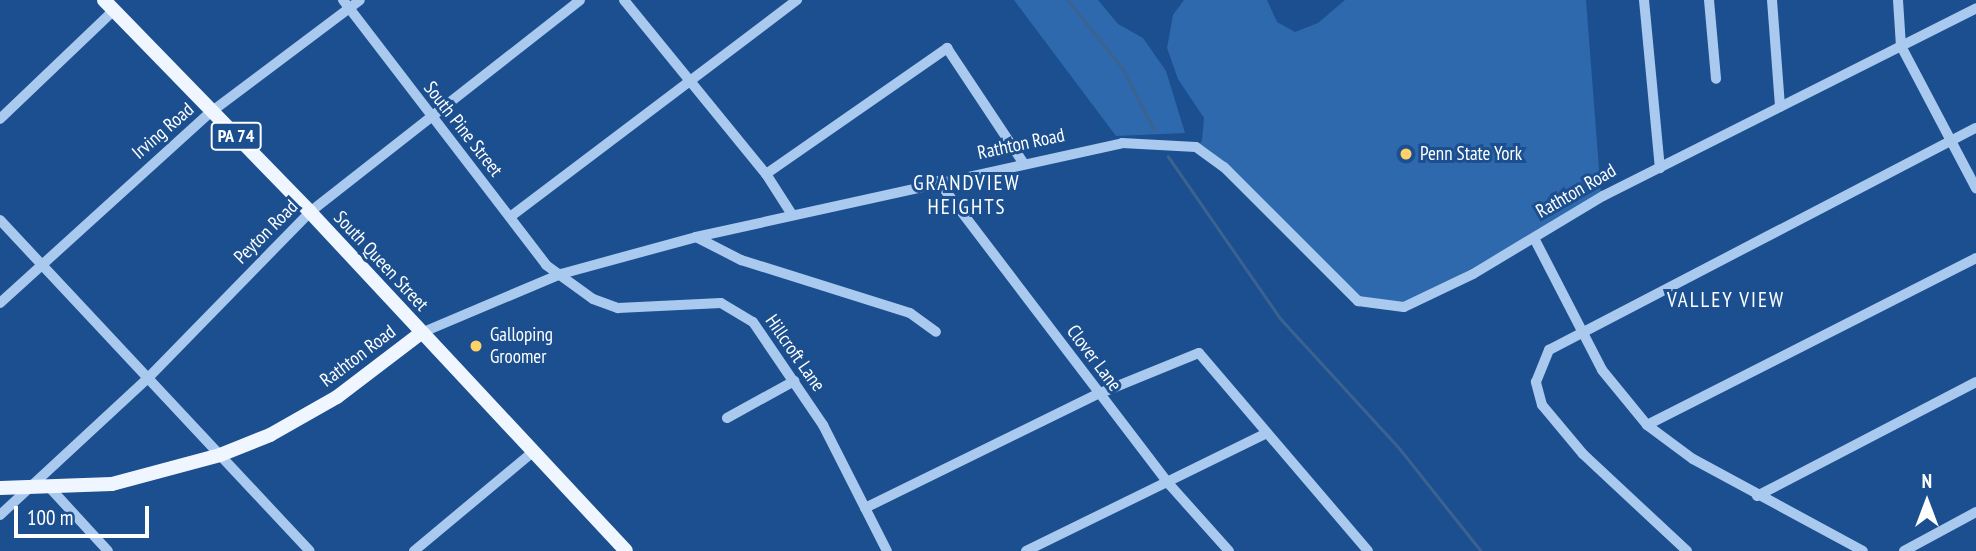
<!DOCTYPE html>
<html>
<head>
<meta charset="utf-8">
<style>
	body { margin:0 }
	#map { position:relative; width:1976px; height:551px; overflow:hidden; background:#1b4f8f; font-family:"PT Sans Narrow",sans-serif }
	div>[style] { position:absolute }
	.green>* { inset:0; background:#2e69ad }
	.stream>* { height:2.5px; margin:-1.25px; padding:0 1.25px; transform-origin:1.25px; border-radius:1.25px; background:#3c6290 }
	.minor>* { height:10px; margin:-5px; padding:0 5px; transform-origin:5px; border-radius:5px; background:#a9c9ee }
	.major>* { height:14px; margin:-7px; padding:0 7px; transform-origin:7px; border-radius:7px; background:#f0f6ff }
	.dots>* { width:19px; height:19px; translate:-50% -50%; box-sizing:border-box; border:4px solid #1b4f8f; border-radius:50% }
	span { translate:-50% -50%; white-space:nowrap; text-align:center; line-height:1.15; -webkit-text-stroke:6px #1b4f8f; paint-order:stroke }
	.shield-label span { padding:2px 5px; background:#1b4f8f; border:2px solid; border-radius:5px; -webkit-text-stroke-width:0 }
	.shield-label { font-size:18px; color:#fff; font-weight:700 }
	.street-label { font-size:19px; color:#fff }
	.poi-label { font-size:19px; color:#fff }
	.left { translate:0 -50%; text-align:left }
	.neighbourhood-label { font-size:21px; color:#fff; letter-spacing:2px }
	.north { position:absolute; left:1892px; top:467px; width:70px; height:70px; -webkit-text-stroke:5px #1b4f8f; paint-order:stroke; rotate:0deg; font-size:19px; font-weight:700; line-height:28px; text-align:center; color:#fff }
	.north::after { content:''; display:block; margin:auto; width:24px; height:32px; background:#fff; clip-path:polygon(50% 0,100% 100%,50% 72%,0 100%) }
	.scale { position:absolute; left:14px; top:506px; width:135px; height:32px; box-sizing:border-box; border:4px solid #fff; border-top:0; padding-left:9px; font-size:21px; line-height:24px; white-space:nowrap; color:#fff; -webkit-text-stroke:5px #1b4f8f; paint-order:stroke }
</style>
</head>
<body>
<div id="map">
	<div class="green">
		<i style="clip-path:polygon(1014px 0,1098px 0,1118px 24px,1143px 38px,1166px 71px,1185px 133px,1116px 136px)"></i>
		<i style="clip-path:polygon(1184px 0,1267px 0,1277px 22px,1295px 32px,1318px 23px,1345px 0,1586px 0,1601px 195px,1404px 307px,1358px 301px,1196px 147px,1202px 141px,1204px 118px,1178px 79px,1167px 48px,1173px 15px)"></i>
	</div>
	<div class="stream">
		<i style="left:1068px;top:0;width:88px;rotate:51.4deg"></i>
		<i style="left:1123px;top:69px;width:68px;rotate:62.7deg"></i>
		<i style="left:1168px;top:156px;width:198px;rotate:55.3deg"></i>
		<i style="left:1281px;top:319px;width:176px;rotate:47.5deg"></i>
		<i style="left:1400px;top:449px;width:130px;rotate:51.5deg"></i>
	</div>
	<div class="minor">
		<i style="left:343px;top:0;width:334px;rotate:52.5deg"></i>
		<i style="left:546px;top:265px;width:58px;rotate:35.9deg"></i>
		<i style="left:593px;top:299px;width:27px;rotate:20deg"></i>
		<i style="left:618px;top:308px;width:103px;rotate:-2.8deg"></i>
		<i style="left:721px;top:303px;width:37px;rotate:31deg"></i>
		<i style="left:753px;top:322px;width:125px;rotate:55.8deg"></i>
		<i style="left:823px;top:425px;width:141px;rotate:63.1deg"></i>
		<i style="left:624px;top:0;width:225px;rotate:50.8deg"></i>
		<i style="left:766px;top:174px;width:46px;rotate:57.3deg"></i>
		<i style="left:1644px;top:0;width:169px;rotate:84.6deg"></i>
		<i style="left:1709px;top:0;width:79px;rotate:84.9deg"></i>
		<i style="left:1772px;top:0;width:107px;rotate:85.7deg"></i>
		<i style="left:1898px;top:0;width:46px;rotate:86.3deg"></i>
		<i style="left:1901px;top:46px;width:161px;rotate:62.2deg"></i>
		<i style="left:0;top:119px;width:158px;rotate:-43.7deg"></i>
		<i style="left:766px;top:174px;width:221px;rotate:-34.8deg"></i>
		<i style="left:947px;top:48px;width:139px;rotate:56.4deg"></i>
		<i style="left:938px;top:181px;width:381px;rotate:52.7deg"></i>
		<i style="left:1169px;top:484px;width:90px;rotate:48.2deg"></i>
		<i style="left:510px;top:217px;width:360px;rotate:-37.1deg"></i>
		<i style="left:0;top:220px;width:453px;rotate:46.9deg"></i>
		<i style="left:696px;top:237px;width:51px;rotate:27.1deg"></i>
		<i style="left:741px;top:260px;width:177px;rotate:17.4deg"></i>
		<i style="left:910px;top:313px;width:32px;rotate:36deg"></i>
		<i style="left:1534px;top:238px;width:148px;rotate:62.7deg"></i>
		<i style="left:1602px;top:370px;width:71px;rotate:50.7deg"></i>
		<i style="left:1647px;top:425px;width:57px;rotate:36.5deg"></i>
		<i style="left:1693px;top:459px;width:193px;rotate:28.4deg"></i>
		<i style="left:0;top:303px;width:285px;rotate:-42.2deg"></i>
		<i style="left:211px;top:112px;width:186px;rotate:-36.9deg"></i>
		<i style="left:421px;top:333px;width:152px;rotate:-22.9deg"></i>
		<i style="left:561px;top:274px;width:140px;rotate:-15.3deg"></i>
		<i style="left:696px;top:237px;width:436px;rotate:-12.4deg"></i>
		<i style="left:1122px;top:143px;width:74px;rotate:3.1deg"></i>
		<i style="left:1196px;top:147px;width:34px;rotate:36deg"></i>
		<i style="left:1224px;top:167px;width:190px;rotate:45deg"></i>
		<i style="left:1358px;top:301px;width:46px;rotate:7.4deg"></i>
		<i style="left:1404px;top:307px;width:76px;rotate:-25.6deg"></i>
		<i style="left:1473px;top:274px;width:152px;rotate:-31deg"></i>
		<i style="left:1603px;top:196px;width:418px;rotate:-26.7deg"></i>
		<i style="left:727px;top:418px;width:77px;rotate:-28.9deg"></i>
		<i style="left:1647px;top:425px;width:369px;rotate:-26.9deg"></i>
		<i style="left:51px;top:489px;width:84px;rotate:47.4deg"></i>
		<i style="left:1757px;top:496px;width:247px;rotate:-27.5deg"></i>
		<i style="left:865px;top:508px;width:259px;rotate:-26.1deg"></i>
		<i style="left:1098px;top:394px;width:109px;rotate:-22.1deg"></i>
		<i style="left:1199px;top:353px;width:260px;rotate:49.5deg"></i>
		<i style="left:0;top:515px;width:203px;rotate:-42.8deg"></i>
		<i style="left:149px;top:377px;width:231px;rotate:-45.7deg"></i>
		<i style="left:310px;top:212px;width:343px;rotate:-38.1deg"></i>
		<i style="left:414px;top:551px;width:155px;rotate:-39.8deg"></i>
		<i style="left:1026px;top:551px;width:266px;rotate:-26.1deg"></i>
		<i style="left:1687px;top:551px;width:142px;rotate:-137deg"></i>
		<i style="left:1583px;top:454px;width:64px;rotate:-129.9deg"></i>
		<i style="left:1542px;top:405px;width:24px;rotate:-105deg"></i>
		<i style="left:1536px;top:382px;width:35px;rotate:-68deg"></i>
		<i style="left:1549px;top:350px;width:481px;rotate:-27.5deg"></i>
		<i style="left:1904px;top:551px;width:82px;rotate:-28.4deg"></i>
	</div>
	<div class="major">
		<i style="left:104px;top:0;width:296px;rotate:45.8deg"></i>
		<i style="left:310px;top:212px;width:463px;rotate:47deg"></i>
		<i style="left:0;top:488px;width:112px;rotate:-2deg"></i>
		<i style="left:112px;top:484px;width:112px;rotate:-15deg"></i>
		<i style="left:220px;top:455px;width:54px;rotate:-21.8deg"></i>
		<i style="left:270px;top:435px;width:77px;rotate:-29.6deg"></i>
		<i style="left:337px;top:397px;width:106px;rotate:-37.3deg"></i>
	</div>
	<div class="dots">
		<i style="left:1406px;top:154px;background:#ffd166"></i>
		<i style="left:476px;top:346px;background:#ffd166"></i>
	</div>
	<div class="shield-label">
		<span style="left:236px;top:136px">PA 74</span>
	</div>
	<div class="street-label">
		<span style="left:463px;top:129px;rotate:52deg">South Pine Street</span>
		<span style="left:163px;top:131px;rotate:-41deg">Irving Road</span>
		<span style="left:1021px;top:144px;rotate:-12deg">Rathton Road</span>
		<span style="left:1576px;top:191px;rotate:-30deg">Rathton Road</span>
		<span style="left:266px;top:232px;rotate:-45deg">Peyton Road</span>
		<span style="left:381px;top:261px;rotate:47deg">South Queen Street</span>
		<span style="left:795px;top:353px;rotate:55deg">Hillcroft Lane</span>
		<span style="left:358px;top:356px;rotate:-37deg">Rathton Road</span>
		<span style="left:1094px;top:358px;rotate:53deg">Clover Lane</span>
	</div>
	<div class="poi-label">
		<span class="left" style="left:1420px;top:154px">Penn State York</span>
		<span class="left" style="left:490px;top:346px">Galloping<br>Groomer</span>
	</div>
	<div class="neighbourhood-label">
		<span style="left:967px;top:195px">GRANDVIEW<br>HEIGHTS</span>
		<span style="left:1726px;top:300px">VALLEY VIEW</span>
	</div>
	<div class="north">N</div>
	<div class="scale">100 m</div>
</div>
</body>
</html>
